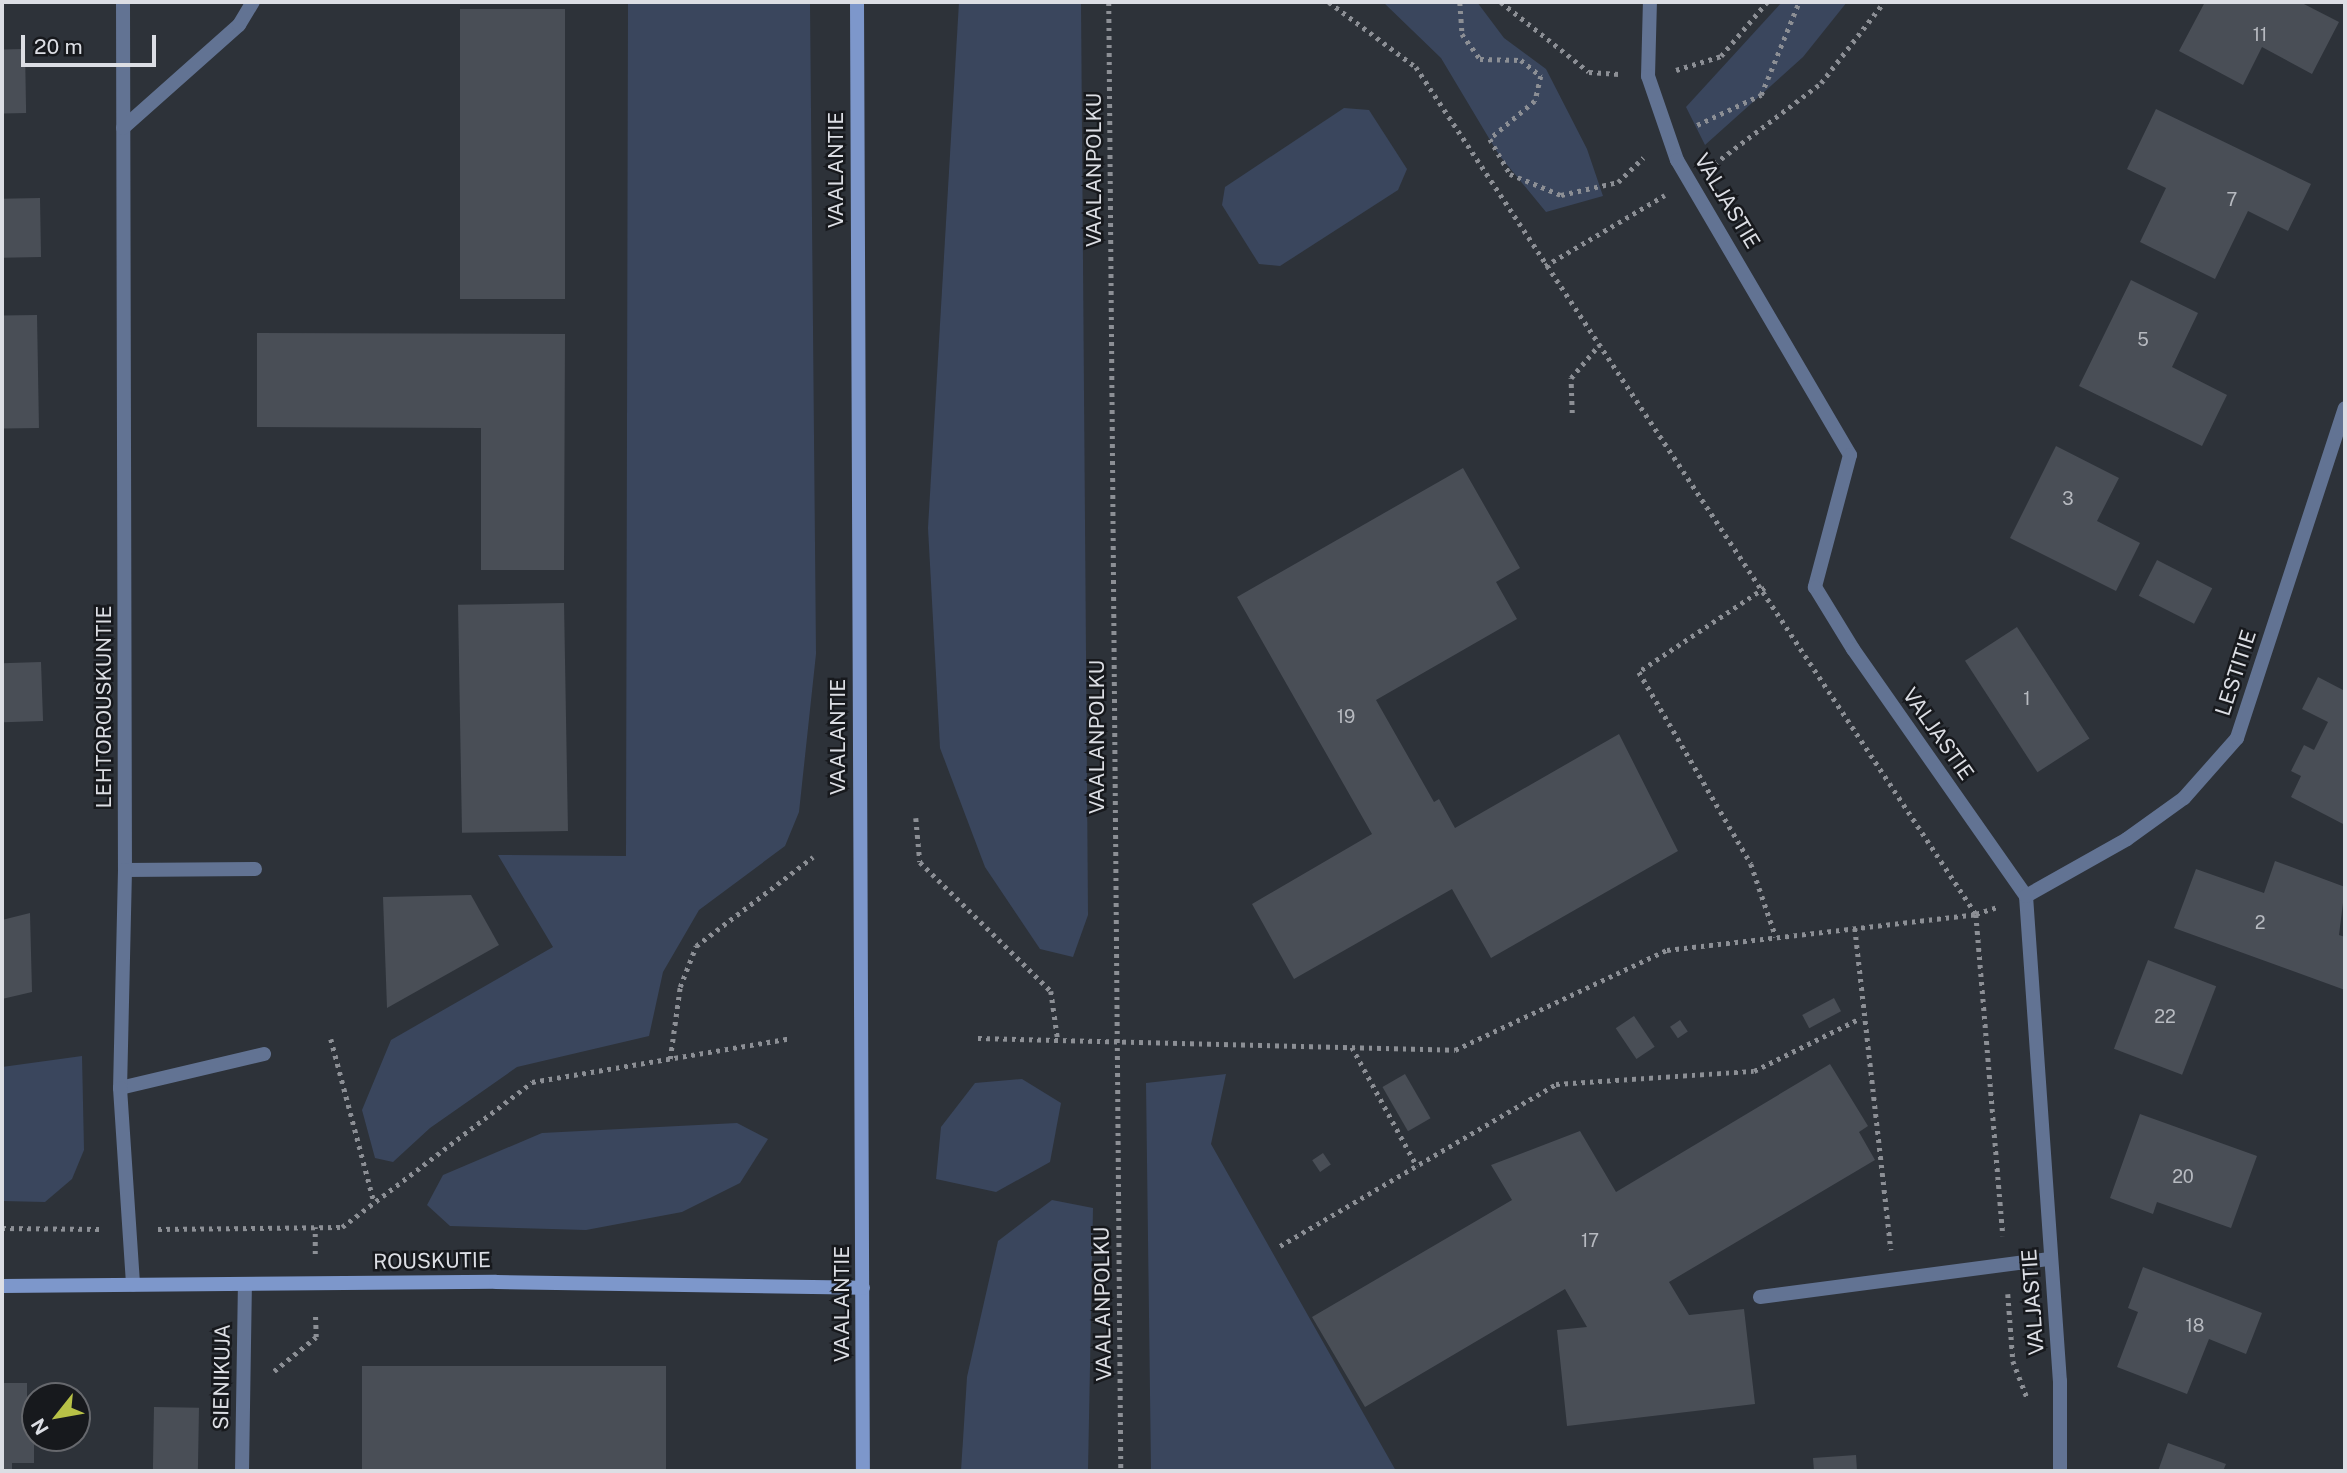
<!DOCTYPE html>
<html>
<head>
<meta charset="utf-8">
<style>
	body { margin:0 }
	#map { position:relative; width:2347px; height:1473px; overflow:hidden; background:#2d3239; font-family:"Public Sans",sans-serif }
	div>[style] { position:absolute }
	.green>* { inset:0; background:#3a465d }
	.building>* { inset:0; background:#494e56; transform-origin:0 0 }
	.path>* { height:4.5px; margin-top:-2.25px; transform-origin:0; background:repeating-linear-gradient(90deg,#8c8f95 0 3.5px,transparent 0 8.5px) }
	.lane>* { height:14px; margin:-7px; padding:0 7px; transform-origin:7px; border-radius:7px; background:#627393 }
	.street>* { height:14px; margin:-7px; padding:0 7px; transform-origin:7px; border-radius:7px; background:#627393 }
	.secondary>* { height:14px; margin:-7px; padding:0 7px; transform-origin:7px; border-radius:7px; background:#7d97cb }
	span { translate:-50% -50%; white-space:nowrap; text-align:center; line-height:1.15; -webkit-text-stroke:5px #17191d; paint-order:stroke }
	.number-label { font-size:18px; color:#b7bac0 }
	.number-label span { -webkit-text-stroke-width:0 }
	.street-label { font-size:21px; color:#dcdee4 }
	.frame { position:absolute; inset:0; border:4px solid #dcdee4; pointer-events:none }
	.north { position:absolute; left:21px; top:1382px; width:70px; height:70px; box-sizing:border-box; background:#17191d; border:2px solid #66686d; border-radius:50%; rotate:239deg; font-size:19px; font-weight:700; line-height:28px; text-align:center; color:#dcdee4 }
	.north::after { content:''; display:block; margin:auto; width:24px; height:32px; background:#b8c147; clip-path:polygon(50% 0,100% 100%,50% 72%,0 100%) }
	.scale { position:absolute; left:21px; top:35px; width:135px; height:32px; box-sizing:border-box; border:4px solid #dcdee4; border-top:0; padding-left:9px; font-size:21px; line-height:24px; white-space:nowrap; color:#dcdee4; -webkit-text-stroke:5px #17191d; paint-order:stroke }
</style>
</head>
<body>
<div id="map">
	<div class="green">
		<i style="clip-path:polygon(628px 2px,810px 2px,816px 654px,799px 812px,785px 846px,699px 910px,663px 972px,649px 1036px,517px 1067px,430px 1128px,393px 1162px,375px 1158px,362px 1110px,391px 1040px,553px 947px,498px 855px,626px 856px)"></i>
		<i style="clip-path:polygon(959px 2px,1081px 2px,1088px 915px,1073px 957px,1040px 949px,985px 867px,940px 748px,928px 528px)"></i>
		<i style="clip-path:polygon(1383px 2px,1477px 2px,1504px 38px,1546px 69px,1587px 149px,1603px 196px,1546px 212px,1499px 155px,1441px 58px)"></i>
		<i style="clip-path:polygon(1782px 2px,1847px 2px,1803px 57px,1705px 145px,1686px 107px)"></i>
		<i style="clip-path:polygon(1344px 108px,1369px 110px,1407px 169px,1398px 190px,1280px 266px,1259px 264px,1222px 205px,1225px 187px)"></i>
		<i style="clip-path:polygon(82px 1056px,84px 1150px,72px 1179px,45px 1202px,2px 1201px,2px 1067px)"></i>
		<i style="clip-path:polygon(1226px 1074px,1211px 1144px,1396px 1471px,1151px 1471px,1146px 1083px)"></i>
		<i style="clip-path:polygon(1022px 1079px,1061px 1103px,1050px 1162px,996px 1192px,936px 1179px,941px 1127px,975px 1083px)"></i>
		<i style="clip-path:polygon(737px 1123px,768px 1139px,740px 1183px,682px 1212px,586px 1230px,450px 1226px,427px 1205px,443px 1175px,542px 1133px)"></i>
		<i style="clip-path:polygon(1052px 1200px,1093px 1208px,1088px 1471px,961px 1471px,967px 1377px,998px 1241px)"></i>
	</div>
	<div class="building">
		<i style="clip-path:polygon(2205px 2px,2300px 2px,2339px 22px,2312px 74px,2262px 47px,2243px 85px,2179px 51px)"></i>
		<i style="left:460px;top:9px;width:105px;height:290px"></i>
		<i style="left:25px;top:49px;width:64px;height:23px;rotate:89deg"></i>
		<i style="clip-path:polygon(2156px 109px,2311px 184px,2288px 231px,2248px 211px,2215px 279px,2140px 242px,2166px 188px,2127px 169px)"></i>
		<i style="left:40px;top:198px;width:59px;height:38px;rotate:89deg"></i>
		<i style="clip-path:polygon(2131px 280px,2198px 313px,2172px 367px,2227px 395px,2202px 446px,2079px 386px)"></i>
		<i style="left:37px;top:315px;width:113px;height:35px;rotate:89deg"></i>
		<i style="clip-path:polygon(257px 333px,565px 334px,564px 570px,481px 570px,481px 428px,257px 427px)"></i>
		<i style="clip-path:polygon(2056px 446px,2119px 478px,2097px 521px,2140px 543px,2116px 591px,2010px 538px)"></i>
		<i style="clip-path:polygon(1463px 468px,1520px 568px,1496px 582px,1517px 619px,1376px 700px,1434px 802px,1439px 799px,1455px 828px,1619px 734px,1678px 851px,1491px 958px,1452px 889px,1294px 979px,1252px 904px,1372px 834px,1237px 597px)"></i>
		<i style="left:2157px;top:560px;width:62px;height:40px;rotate:27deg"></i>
		<i style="left:564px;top:603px;width:228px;height:106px;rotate:89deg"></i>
		<i style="left:2017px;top:627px;width:133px;height:62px;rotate:57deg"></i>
		<i style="left:41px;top:662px;width:59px;height:39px;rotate:88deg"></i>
		<i style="clip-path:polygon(2318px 677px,2345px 691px,2345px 825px,2291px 797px,2301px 776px,2291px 771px,2304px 745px,2314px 750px,2328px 722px,2302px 709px)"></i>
		<i style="clip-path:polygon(2275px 861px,2345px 887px,2339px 935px,2345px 937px,2345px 990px,2174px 928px,2196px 869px,2264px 893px)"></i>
		<i style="clip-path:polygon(471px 895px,499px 945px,387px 1008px,383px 897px)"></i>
		<i style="clip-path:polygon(30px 913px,32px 992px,2px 999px,2px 920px)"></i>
		<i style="left:2148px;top:960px;width:73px;height:95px;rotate:21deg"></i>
		<i style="left:1834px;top:998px;width:15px;height:36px;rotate:62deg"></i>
		<i style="left:1634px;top:1016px;width:37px;height:22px;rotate:56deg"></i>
		<i style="left:1680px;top:1020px;width:14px;height:12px;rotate:56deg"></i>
		<i style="clip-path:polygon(1830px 1064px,1868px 1126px,1859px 1132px,1875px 1160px,1669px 1282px,1689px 1315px,1744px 1309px,1755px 1404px,1567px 1426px,1557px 1330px,1587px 1327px,1565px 1289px,1365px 1407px,1312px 1317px,1512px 1200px,1491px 1165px,1580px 1131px,1616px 1192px)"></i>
		<i style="left:1405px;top:1074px;width:51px;height:26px;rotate:60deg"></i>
		<i style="clip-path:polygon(2140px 1114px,2257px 1156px,2231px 1228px,2157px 1202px,2153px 1214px,2110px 1198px)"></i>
		<i style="left:1323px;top:1153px;width:14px;height:13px;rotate:56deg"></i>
		<i style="clip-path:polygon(2143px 1267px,2262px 1313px,2246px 1354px,2209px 1339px,2187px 1394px,2117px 1367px,2138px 1312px,2128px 1308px)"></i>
		<i style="left:666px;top:1366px;width:105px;height:304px;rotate:90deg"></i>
		<i style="clip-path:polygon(2px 1383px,27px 1383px,27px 1404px,34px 1404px,34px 1463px,12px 1463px,12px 1471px,2px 1471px)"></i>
		<i style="left:154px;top:1407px;width:45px;height:64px;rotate:1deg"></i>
		<i style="clip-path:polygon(2168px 1443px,2226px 1464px,2223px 1471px,2158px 1471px)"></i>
		<i style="clip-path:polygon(1856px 1455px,1857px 1471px,1814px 1471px,1813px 1458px)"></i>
	</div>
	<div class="path">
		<i style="left:1109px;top:2px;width:1469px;rotate:89.53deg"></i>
		<i style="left:1329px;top:2px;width:109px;rotate:36.8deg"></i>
		<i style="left:1416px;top:67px;width:1015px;rotate:56.53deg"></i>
		<i style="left:1976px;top:914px;width:323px;rotate:85.2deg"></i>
		<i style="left:1460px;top:2px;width:32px;rotate:86deg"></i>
		<i style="left:1462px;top:34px;width:31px;rotate:54deg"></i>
		<i style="left:1480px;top:59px;width:41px;rotate:1.4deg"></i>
		<i style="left:1521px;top:60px;width:26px;rotate:39deg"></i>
		<i style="left:1541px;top:76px;width:26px;rotate:103deg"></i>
		<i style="left:1535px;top:101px;width:59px;rotate:139.8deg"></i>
		<i style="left:1490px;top:139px;width:40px;rotate:60.3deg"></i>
		<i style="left:1510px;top:174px;width:55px;rotate:22.4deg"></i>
		<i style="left:1561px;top:195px;width:58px;rotate:-12.8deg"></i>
		<i style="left:1618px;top:182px;width:35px;rotate:-44deg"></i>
		<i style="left:1501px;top:2px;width:112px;rotate:38.5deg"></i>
		<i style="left:1589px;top:72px;width:30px;rotate:4deg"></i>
		<i style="left:1676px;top:70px;width:47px;rotate:-17.3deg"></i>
		<i style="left:1721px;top:56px;width:71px;rotate:-49.6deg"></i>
		<i style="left:1697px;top:125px;width:71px;rotate:-25.1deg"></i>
		<i style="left:1761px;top:95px;width:100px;rotate:-67.8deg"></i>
		<i style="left:1714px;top:164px;width:134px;rotate:-37.1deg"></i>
		<i style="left:1821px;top:83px;width:103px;rotate:-52.1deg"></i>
		<i style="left:1545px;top:266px;width:139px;rotate:-30.6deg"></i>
		<i style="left:1572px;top:413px;width:35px;rotate:-92deg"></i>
		<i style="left:1571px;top:378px;width:43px;rotate:-49.7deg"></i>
		<i style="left:1765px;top:588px;width:151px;rotate:146.3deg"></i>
		<i style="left:1639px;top:672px;width:222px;rotate:59.7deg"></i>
		<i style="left:1751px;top:864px;width:77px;rotate:71.1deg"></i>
		<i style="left:916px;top:818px;width:44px;rotate:84.8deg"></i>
		<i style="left:920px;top:862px;width:184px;rotate:44.6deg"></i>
		<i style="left:1051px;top:991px;width:50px;rotate:82deg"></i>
		<i style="left:1855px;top:928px;width:324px;rotate:83.6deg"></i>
		<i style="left:978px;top:1038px;width:477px;rotate:1.4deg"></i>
		<i style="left:1455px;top:1050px;width:234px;rotate:-25.3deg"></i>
		<i style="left:1667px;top:950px;width:311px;rotate:-6.6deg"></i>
		<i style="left:1976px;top:914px;width:23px;rotate:-18deg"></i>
		<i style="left:331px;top:1039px;width:169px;rotate:75.2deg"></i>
		<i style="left:1352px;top:1047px;width:136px;rotate:61.4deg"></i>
		<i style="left:670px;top:1059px;width:73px;rotate:-82.1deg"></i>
		<i style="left:680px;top:987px;width:44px;rotate:-68.7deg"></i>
		<i style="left:696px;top:946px;width:147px;rotate:-37.3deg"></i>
		<i style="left:2px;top:1228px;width:98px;rotate:0.6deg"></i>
		<i style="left:158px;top:1229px;width:184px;rotate:-0.6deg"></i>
		<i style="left:342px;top:1227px;width:239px;rotate:-37.3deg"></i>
		<i style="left:532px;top:1082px;width:259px;rotate:-9.6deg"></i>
		<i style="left:1280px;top:1246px;width:320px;rotate:-30.4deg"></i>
		<i style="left:1556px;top:1084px;width:198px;rotate:-3.8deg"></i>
		<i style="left:1754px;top:1071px;width:119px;rotate:-26.4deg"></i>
		<i style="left:315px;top:1254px;width:27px;rotate:-90deg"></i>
		<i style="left:2008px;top:1294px;width:67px;rotate:85.7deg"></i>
		<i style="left:2013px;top:1361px;width:40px;rotate:69deg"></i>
		<i style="left:274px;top:1371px;width:54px;rotate:-39deg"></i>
		<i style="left:316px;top:1337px;width:25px;rotate:-92deg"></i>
	</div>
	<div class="lane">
		<i style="left:1648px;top:76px;width:74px;rotate:-88.5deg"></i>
		<i style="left:125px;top:870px;width:130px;rotate:-0.4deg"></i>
		<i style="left:120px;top:1088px;width:148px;rotate:-13.3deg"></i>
		<i style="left:1760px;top:1297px;width:292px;rotate:-7.5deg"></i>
	</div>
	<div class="street">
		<i style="left:123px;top:2px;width:868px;rotate:89.87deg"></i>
		<i style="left:125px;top:870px;width:218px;rotate:91.3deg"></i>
		<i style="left:120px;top:1088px;width:197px;rotate:86.2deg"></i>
		<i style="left:1648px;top:76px;width:89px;rotate:71deg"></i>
		<i style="left:1677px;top:160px;width:342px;rotate:59.6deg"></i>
		<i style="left:1850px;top:455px;width:137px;rotate:104.9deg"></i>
		<i style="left:1815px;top:587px;width:73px;rotate:58.5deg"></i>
		<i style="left:1853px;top:649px;width:302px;rotate:55deg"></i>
		<i style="left:2026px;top:896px;width:486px;rotate:86deg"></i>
		<i style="left:2060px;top:1381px;width:90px;rotate:90deg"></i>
		<i style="left:123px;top:128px;width:155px;rotate:-41.6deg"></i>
		<i style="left:239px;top:25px;width:27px;rotate:-59deg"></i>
		<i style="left:2026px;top:896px;width:116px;rotate:-29.4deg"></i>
		<i style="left:2127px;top:839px;width:70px;rotate:-35.7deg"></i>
		<i style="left:2184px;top:798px;width:80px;rotate:-48.5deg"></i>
		<i style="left:2237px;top:738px;width:347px;rotate:-71.9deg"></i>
		<i style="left:242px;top:1471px;width:187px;rotate:-89.1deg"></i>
	</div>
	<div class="secondary">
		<i style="left:857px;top:2px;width:1469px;rotate:89.77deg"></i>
		<i style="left:2px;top:1286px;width:494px;rotate:-0.5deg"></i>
		<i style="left:496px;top:1282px;width:367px;rotate:0.9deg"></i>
	</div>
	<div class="number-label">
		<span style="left:2260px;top:35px">11</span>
		<span style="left:2232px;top:200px">7</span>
		<span style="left:2143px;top:340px">5</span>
		<span style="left:2068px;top:499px">3</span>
		<span style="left:2027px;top:699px">1</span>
		<span style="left:1346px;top:717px">19</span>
		<span style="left:2260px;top:923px">2</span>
		<span style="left:2165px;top:1017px">22</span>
		<span style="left:2183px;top:1177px">20</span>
		<span style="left:1590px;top:1241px">17</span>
		<span style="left:2195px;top:1326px">18</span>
	</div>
	<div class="street-label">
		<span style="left:836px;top:170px;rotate:-90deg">VAALANTIE</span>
		<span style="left:1094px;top:170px;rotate:-90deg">VAALANPOLKU</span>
		<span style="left:1727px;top:201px;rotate:59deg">VALJASTIE</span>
		<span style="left:2236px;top:673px;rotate:-72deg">LESTITIE</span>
		<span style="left:104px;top:707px;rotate:-90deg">LEHTOROUSKUNTIE</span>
		<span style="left:1938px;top:734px;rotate:55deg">VALJASTIE</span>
		<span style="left:838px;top:737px;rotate:-90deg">VAALANTIE</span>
		<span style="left:1097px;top:737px;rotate:-90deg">VAALANPOLKU</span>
		<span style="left:432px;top:1261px;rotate:-1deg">ROUSKUTIE</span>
		<span style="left:2033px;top:1302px;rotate:-94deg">VALJASTIE</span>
		<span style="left:842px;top:1304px;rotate:-90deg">VAALANTIE</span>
		<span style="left:1103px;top:1304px;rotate:-91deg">VAALANPOLKU</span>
		<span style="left:222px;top:1377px;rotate:-89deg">SIENIKUJA</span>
	</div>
	<div class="frame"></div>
	<div class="north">N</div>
	<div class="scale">20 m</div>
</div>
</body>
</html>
